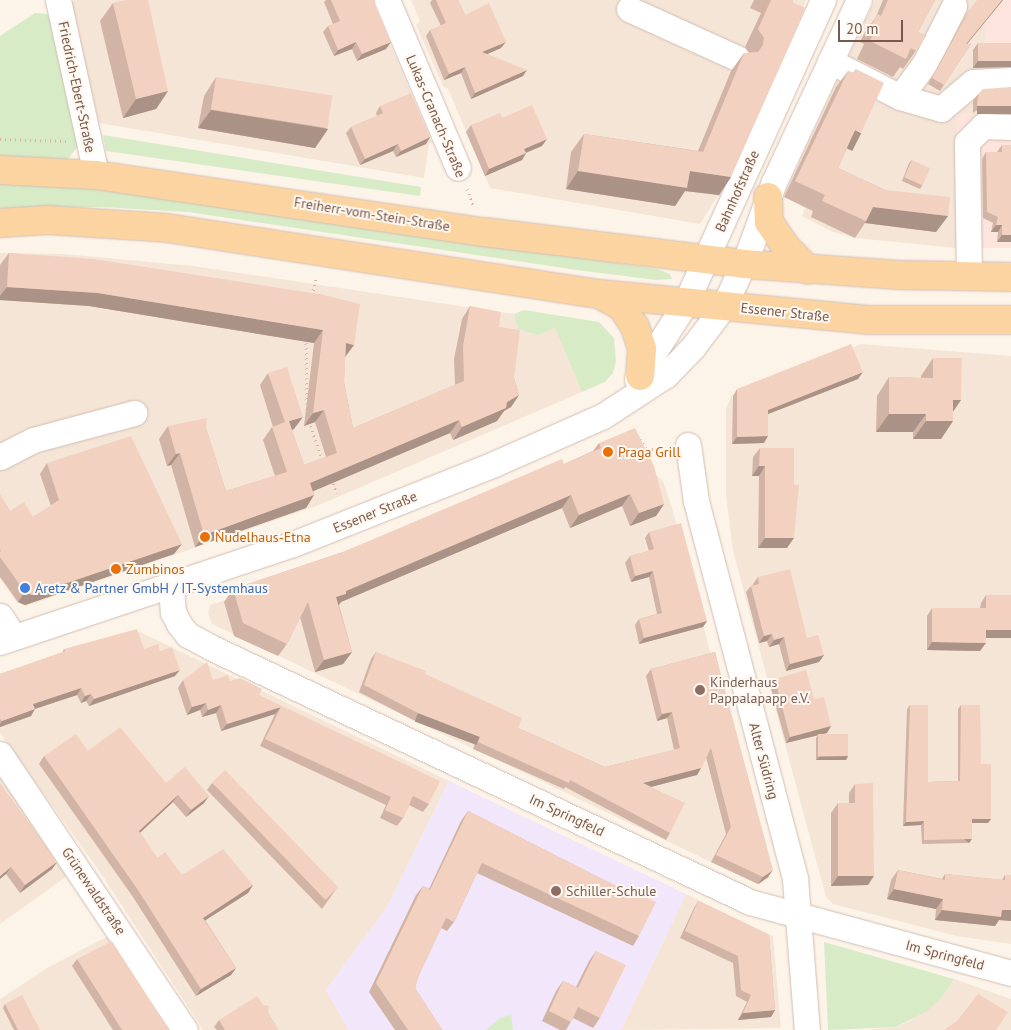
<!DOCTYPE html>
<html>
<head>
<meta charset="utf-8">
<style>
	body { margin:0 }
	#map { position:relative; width:1011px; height:1030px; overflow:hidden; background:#fdf4e9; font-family:"PT Sans",sans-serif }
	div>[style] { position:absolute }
	.residential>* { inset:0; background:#f5e5d7 }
	.commercial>* { inset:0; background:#fde4dd; transform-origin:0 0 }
	.education>* { inset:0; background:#f1e6fa }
	.green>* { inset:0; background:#d8ebc7 }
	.path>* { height:3px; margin-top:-1.5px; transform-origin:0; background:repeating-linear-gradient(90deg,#d8b4a3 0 1px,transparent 0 5px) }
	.roads { filter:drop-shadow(0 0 1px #d2bdb1) drop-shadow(0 0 1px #d2bdb1) }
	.minor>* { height:25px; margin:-12.5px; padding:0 12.5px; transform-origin:12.5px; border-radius:12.5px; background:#fff }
	.major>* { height:28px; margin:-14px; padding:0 14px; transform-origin:14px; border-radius:14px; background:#fbd4a2 }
	.wall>* { inset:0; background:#d1b4a5 }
	.shaded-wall>* { inset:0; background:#aa9286; transform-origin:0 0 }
	.building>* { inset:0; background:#f3d1c0; transform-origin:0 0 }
	.dots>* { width:14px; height:14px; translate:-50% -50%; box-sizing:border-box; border:2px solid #fff8f0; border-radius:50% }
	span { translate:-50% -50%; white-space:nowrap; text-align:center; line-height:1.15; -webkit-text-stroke:4px #fff8f0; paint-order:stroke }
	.street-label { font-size:14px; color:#79594c }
	.food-label { font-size:14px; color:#c56008 }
	.left { translate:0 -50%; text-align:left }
	.shop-label { font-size:14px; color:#366cbe }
	.education-label { font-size:14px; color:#785e54 }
	.scale { position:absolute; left:838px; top:20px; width:65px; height:22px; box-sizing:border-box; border:2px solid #79594c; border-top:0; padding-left:6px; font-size:15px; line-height:18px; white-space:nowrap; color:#79594c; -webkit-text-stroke:4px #fff8f0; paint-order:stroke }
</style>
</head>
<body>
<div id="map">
	<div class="residential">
		<i style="clip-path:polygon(75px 0,371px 0,432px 142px,429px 144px,424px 178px,99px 123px,71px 3px)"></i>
		<i style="clip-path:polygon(411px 0,806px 0,720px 196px,717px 197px,700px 224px,490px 188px,448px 89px,443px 86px,416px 25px,420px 21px)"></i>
		<i style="clip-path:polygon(875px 0,1004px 0,986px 22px,1011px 48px,1011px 114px,958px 114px,956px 248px,855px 238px,833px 232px,802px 216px,805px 208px,783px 196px)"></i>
		<i style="clip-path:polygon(0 253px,65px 254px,193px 266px,514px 314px,518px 329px,538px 335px,555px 327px,582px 392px,319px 505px,26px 606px,17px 603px,0 578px)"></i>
		<i style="clip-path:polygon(861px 344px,1011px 356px,1011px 944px,956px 936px,833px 904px,826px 897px,733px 551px,726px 496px,726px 409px,732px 395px)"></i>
		<i style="clip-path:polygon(656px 475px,663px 481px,672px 508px,770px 877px,759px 885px,212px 624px,208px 613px,210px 605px,345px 559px)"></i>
		<i style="clip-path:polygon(140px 632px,449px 781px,387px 907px,326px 990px,349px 1030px,203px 1030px,100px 872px,0 733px,0 678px,95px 644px)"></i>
		<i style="clip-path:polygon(0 778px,70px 874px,0 924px)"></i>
		<i style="clip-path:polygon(686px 894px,773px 936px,781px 1028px,621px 1030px)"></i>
		<i style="clip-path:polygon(110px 935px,171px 1030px,0 1030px,0 999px,47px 968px)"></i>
		<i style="clip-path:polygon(954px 979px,1011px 999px,1011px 1030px,864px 1030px,896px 1027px,910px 1021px,943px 996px)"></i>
	</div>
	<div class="commercial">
		<i style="clip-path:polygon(1004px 0,1011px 0,1011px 48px,984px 48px,986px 22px)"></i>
		<i style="left:958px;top:114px;width:53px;height:134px"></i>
	</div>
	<div class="education">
		<i style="clip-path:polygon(449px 781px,686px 894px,621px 1030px,349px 1030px,326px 990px,387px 907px)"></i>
	</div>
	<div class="green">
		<i style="clip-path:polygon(35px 13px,47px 14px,53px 22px,81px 142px,68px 159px,0 158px,0 36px)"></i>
		<i style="clip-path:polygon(103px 135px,421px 187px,420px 196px,106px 151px)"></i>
		<i style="clip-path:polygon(0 182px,99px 189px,476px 242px,657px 269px,670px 274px,672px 279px,656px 280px,577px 270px,188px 212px,103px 207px,0 208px)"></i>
		<i style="clip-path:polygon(524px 310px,599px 322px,614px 338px,616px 361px,613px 373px,605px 382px,582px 392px,555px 328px,538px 335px,518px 329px,514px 314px)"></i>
		<i style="clip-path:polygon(824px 942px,954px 979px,943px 996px,927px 1011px,896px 1027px,828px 1030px)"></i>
		<i style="clip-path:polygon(511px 1015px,513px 1030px,486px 1030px,500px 1018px)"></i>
	</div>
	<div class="path">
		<i style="left:0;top:139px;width:66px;rotate:1.7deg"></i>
		<i style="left:467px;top:189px;width:19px;rotate:69deg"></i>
		<i style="left:312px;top:295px;width:16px;rotate:-76deg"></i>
		<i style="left:306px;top:338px;width:72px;rotate:89.2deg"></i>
		<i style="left:309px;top:421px;width:43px;rotate:71.1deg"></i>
		<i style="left:640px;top:439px;width:13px;rotate:58deg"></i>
		<i style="left:647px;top:450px;width:19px;rotate:-9deg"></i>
		<i style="left:331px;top:479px;width:15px;rotate:67deg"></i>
	</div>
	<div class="roads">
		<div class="minor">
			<i style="left:58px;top:0;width:179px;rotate:77.7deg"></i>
			<i style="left:387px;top:0;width:182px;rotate:67.1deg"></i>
			<i style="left:629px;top:9px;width:119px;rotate:24.4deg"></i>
			<i style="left:830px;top:61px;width:79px;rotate:27.2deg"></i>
			<i style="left:900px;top:97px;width:42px;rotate:-53.7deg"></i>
			<i style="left:925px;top:63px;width:64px;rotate:-63deg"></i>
			<i style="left:900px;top:97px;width:43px;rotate:16.3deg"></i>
			<i style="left:941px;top:109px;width:42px;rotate:-40.2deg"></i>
			<i style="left:973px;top:82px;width:38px;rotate:-3deg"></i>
			<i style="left:969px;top:276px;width:134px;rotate:-90.9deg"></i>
			<i style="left:967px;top:142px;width:23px;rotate:-45deg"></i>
			<i style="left:983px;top:126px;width:28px;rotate:2deg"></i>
			<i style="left:637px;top:379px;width:91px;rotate:-57.5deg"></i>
			<i style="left:686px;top:302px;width:332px;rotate:-65.6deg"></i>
			<i style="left:688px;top:445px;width:57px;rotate:81.9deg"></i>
			<i style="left:696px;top:501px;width:391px;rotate:75.3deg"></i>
			<i style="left:795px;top:879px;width:151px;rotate:85.5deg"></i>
			<i style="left:0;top:457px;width:37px;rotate:-27deg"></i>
			<i style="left:33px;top:440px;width:105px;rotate:-15deg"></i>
			<i style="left:171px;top:586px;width:26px;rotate:86deg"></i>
			<i style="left:173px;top:612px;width:13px;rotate:63deg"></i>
			<i style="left:179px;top:624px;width:14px;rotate:51deg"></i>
			<i style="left:188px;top:635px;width:27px;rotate:28deg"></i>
			<i style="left:212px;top:648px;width:595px;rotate:25.27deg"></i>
			<i style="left:750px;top:902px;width:270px;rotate:15.2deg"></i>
			<i style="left:0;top:616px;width:25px;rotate:56deg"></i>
			<i style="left:0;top:642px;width:309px;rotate:-18.5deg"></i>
			<i style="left:293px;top:544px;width:216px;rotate:-21.7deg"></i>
			<i style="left:494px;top:464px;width:119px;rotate:-23.8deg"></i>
			<i style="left:603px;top:416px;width:75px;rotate:-33.1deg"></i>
			<i style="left:666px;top:375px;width:39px;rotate:-46deg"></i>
			<i style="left:693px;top:347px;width:51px;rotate:-52.9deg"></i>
			<i style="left:724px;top:306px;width:55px;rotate:-65.3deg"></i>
			<i style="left:747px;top:256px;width:79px;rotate:-70deg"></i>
			<i style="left:774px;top:182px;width:201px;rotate:-65deg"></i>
			<i style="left:0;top:754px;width:332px;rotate:56.2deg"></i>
		</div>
		<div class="major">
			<i style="left:0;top:170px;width:96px;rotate:3deg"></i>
			<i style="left:96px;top:175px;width:392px;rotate:8.4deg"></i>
			<i style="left:484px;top:232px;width:262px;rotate:7deg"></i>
			<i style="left:744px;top:264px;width:155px;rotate:4.1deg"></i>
			<i style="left:899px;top:275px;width:112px;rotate:1deg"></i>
			<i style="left:768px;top:197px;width:25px;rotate:88deg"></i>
			<i style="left:769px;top:222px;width:29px;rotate:56deg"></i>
			<i style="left:785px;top:246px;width:33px;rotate:46deg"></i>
			<i style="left:0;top:223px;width:48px;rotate:-3.6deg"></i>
			<i style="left:48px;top:220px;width:119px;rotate:3.8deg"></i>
			<i style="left:167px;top:228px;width:437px;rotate:8.7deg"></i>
			<i style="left:599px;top:294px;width:270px;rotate:5.5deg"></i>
			<i style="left:868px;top:320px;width:143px"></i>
			<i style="left:599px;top:294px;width:26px;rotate:29deg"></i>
			<i style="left:622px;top:307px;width:24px;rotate:57deg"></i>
			<i style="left:635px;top:327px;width:23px;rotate:72deg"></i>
			<i style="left:642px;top:349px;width:27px;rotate:94deg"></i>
		</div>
	</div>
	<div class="wall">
		<i style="clip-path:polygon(326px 0,373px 0,386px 49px,357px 61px,352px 49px,334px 56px,323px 32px,328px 26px,333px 24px,324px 2px)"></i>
		<i style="clip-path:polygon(432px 0,458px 0,465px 15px,501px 48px,487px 54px,523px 76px,471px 99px,461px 73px,444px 80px,426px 36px,430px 30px,441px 26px,430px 3px)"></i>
		<i style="clip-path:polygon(754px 0,793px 0,731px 177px,719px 195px,685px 191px,675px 206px,566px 189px,571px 152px,584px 134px,698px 151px,731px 71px,744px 53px,749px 53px,745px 47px,761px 13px,750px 8px)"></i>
		<i style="clip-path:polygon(883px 0,935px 0,918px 32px,926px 36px,903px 69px,900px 67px,893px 77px,857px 59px,864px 44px,860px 42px,865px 32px,876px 17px)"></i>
		<i style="clip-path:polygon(1003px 0,967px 44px,971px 44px,940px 91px,928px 84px,966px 15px,970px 9px)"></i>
		<i style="clip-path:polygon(113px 3px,168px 91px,156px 109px,123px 118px,100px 21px)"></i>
		<i style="clip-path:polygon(978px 43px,1011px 43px,973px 68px,973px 50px)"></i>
		<i style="clip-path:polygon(856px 69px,850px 150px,847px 148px,838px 168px,885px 190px,948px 216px,936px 232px,865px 223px,855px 238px,811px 217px,813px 211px,784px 197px,836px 87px,848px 71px,853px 73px)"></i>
		<i style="clip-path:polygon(216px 77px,328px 129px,315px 148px,198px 128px,204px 96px)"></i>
		<i style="clip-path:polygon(1011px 87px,973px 113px,973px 101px,978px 94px)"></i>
		<i style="clip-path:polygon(380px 106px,430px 137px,426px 144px,396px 157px,393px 151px,360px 165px,346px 133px,351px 127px,377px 116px,376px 113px)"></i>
		<i style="clip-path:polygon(502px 118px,542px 146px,526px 153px,522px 160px,485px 176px,466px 132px,471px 125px)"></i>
		<i style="clip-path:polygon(1002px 145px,1011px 145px,1011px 242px,997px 242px,998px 232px,991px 232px,993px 223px,983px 218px,982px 159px,986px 152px,997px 152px)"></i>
		<i style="clip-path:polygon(912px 160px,922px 186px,920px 189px,902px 181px,909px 163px)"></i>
		<i style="clip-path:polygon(9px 253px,324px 295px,354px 345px,345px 357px,344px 382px,353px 428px,455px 385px,454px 359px,462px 319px,470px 306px,499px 327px,519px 395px,511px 407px,504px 411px,497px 421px,453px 440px,450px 433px,313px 491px,314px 495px,306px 508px,195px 547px,171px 465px,167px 466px,159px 439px,168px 426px,206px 428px,226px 491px,275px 476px,263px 440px,272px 427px,273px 427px,260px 385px,268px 373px,294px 429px,292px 430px,304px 465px,326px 457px,315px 422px,304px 426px,314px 343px,89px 306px,0 300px,0 265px)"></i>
		<i style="clip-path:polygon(933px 358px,961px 400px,953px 411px,953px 421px,941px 439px,913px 439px,913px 432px,876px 432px,877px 396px,889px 377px,921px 378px,921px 376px)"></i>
		<i style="clip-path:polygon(858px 379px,768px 414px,764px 443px,732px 444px,733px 396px,737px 389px)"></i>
		<i style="clip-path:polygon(599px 443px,664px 504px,656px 516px,630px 526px,622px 506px,570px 528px,562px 508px,341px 602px,339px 605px,352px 652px,343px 664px,315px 672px,300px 617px,287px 644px,278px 656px,234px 636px,224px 602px,233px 589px,343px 552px,564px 464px,593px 451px)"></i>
		<i style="clip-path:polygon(760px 448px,794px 448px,787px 548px,758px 548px,759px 476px,752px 476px,753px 457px)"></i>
		<i style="clip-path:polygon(47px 463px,174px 554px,25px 605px,18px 602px,0 577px,0 495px,10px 511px,33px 517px,51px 506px,40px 474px)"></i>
		<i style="clip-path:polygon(649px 532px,707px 621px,703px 627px,639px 644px,635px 625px,639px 619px,657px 614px,649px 577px,631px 582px,625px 563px,630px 556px,649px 551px,645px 538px)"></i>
		<i style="clip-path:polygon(758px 577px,807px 638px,824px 655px,819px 662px,786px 671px,779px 644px,769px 647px,767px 641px,759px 643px,746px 592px,751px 586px,753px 585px,753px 584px)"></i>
		<i style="clip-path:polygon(986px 595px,1011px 595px,1011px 638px,986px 638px,980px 651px,927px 650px,927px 616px,932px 608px,980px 608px,981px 603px)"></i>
		<i style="clip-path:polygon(64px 649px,144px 649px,160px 651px,175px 676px,89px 706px,86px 701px,81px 703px,77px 695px,35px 708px,31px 716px,0 727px,0 674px,62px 653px)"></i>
		<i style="clip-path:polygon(376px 652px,425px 674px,518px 728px,605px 767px,674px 750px,667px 718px,657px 721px,646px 676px,651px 669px,715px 652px,768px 877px,758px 884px,711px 862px,726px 834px,706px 757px,701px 768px,697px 775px,651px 787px,670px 833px,666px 840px,565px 787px,564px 789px,473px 749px,475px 744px,413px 720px,359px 692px,371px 659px)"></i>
		<i style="clip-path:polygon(775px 679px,814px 699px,831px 726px,827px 733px,786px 743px,770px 685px)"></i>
		<i style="clip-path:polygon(183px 680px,213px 680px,230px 681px,259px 695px,429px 804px,423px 812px,409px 805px,403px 818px,397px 826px,380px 818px,386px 805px,260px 746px,275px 714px,221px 731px,216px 713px,202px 717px,200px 710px,187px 715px,178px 688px)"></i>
		<i style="clip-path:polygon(910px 705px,928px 782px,958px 781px,958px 709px,961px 705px,981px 764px,991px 819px,988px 823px,972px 823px,969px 843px,922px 844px,921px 825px,903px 826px,907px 709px)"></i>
		<i style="clip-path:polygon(818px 735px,848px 756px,846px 760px,816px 760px,816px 738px)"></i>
		<i style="clip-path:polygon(88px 751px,166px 783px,204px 803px,186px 817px,173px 802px,140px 833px,157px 858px,182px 875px,253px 885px,248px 893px,205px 920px,236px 968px,231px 975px,196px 996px,133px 897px,39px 764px,44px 756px)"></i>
		<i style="clip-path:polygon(212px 783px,337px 888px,322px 909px,207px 790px)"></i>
		<i style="clip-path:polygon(0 784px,57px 862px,52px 869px,20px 893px,6px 874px)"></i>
		<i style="clip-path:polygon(855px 784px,868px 885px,831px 886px,831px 813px,838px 803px,849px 803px,849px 793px)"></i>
		<i style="clip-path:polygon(468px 811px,624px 890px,626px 888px,639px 936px,633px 946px,477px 873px,454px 922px,447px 931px,441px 928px,418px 977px,415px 988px,442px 1030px,395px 1030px,369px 992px,416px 895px,423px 886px,429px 889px,461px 821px)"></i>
		<i style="clip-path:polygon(898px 870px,942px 879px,945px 874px,1002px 880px,1005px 875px,1011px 875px,1011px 921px,999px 920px,995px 926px,935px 920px,936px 909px,887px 899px,891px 880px)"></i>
		<i style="clip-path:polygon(698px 901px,769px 935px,775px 1010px,771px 1017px,738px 1020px,747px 1002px,736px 996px,733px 963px,680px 938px,694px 908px)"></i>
		<i style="clip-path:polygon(596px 951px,600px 1018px,593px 1028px,573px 1018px,566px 1030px,560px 1030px,542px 1021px,556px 991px,563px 981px,576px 987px,589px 961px)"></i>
		<i style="clip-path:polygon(77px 959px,169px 1030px,113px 1030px,72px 966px)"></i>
		<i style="clip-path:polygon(5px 1004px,40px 1030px,14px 1030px,3px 1008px)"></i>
		<i style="clip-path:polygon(268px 1013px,278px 1030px,217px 1030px,214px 1027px,219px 1020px)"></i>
	</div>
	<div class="shaded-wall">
		<i style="clip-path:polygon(1002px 0,1003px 0,962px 50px,966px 44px)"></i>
		<i style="clip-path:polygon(356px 42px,352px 49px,334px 56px,338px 50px)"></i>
		<i style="clip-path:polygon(391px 42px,386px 49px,357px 61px,362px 54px)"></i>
		<i style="clip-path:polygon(506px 42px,501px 48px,478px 58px,482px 52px)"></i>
		<i style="clip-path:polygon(1011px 60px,1011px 67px,973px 68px,978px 61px)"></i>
		<i style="clip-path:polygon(465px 67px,461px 73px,444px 80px,449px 74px)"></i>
		<i style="clip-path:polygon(527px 70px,523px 76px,471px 99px,475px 93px)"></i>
		<i style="clip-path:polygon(168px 91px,156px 109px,123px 118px,136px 99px)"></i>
		<i style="left:977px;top:106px;width:34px;height:8px"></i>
		<i style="clip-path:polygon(211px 110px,328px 129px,315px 148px,198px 128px)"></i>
		<i style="left:855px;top:130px;width:7px;height:20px;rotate:27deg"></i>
		<i style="clip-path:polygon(430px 137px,426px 144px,396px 157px,401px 151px)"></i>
		<i style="clip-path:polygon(547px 139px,542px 146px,520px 155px,524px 149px)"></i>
		<i style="clip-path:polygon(398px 144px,393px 151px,360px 165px,365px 159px)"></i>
		<i style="clip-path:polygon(526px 153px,522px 160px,485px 176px,489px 169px)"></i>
		<i style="clip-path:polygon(578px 171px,690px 171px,731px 177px,719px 195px,685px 191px,675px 206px,566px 189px)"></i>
		<i style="clip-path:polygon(873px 207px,948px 216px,936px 232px,865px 223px)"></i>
		<i style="clip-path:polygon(996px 225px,1002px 225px,998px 232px,991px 232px)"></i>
		<i style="clip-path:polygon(1002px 235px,1011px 235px,1011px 242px,997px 242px)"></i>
		<i style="clip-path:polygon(7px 287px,98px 293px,323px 330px,314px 343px,89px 306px,0 300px,0 296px)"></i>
		<i style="clip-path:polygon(346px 343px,354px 345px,345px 357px)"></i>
		<i style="clip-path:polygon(863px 372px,858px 379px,763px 416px,768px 410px)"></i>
		<i style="clip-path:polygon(519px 395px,511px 407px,504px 411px,497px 421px,453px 440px,462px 427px)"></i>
		<i style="clip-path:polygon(953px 400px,961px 400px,948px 419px)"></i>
		<i style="clip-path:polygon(324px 410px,315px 422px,304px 426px,313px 413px)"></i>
		<i style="clip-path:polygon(889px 414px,926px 414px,913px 432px,876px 432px)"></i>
		<i style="clip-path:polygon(303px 417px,294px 429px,280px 434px,289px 421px)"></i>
		<i style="clip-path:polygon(459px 420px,450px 433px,302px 496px,310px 483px)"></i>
		<i style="clip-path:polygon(926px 421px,953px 421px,941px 439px,913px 439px)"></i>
		<i style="clip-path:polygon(768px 436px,764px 443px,732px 444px,737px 437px)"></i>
		<i style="clip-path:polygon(180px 453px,171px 465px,167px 466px,176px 454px)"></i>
		<i style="clip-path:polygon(759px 466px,765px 466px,759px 476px,752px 476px)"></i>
		<i style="clip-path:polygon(630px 494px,622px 506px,570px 528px,579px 515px)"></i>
		<i style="clip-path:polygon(314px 495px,306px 508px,195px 547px,204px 535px)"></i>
		<i style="clip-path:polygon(571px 495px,562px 508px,341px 602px,338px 606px,336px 597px,346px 591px)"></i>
		<i style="clip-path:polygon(664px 504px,656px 516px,630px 526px,639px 513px)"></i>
		<i style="clip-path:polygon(765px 538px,794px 538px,787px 548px,758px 548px)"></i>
		<i style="clip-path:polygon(182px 544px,174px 554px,25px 605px,18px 602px,25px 592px)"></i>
		<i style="clip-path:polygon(653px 571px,649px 577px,631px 582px,635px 576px)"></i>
		<i style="clip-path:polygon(707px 621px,703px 627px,639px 644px,644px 638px)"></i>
		<i style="clip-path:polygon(986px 630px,1011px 630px,1011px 638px,980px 638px)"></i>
		<i style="clip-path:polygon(772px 634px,767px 641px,759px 643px,764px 636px)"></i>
		<i style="clip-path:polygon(784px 637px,779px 644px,769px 647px,774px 640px)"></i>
		<i style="clip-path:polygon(932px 642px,986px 643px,980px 651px,927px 650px)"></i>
		<i style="clip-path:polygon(352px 652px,343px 664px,315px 672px,324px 660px)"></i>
		<i style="clip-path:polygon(824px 655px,819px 662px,786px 671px,790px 664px)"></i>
		<i style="clip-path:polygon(180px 670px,175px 676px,89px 706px,94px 699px)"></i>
		<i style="clip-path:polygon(81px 688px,77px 695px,29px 711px,33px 704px)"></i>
		<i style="clip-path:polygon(91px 694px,86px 701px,81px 703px,85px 696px)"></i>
		<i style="clip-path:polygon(206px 703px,200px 710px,187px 715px,192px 707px)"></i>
		<i style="clip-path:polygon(221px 705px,216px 713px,202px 717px,208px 710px)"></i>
		<i style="clip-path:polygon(281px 707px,275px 714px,221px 731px,227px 724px)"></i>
		<i style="clip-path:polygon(35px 709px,31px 716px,0 727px,0 724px,2px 721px)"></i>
		<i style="clip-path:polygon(672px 712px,667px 718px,657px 721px,662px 714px)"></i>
		<i style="left:418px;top:713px;width:66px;height:9px;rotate:21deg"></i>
		<i style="clip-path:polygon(831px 726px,827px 733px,786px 743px,790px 737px)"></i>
		<i style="clip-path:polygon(848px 756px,846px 760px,816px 760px,819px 757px)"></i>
		<i style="clip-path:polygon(701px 768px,697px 775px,639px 790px,643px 783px)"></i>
		<i style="clip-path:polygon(178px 795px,173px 802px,134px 838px,139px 831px)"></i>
		<i style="clip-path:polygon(209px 796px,204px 803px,186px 817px,191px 810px)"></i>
		<i style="clip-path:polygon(972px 819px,991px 819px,988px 823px,969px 823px)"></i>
		<i style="clip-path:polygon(924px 821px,921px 825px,903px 826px,906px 822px)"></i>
		<i style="left:972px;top:839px;width:5px;height:48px;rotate:127deg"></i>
		<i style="clip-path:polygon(57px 862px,52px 869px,20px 893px,25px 885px)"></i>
		<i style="clip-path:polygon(11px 867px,6px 874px,0 879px,0 876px)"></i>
		<i style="clip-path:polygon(773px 870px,768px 877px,758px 884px,763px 877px)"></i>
		<i style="clip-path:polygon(838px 876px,874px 876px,868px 885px,831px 886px)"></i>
		<i style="clip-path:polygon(253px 885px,248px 893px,198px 925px,203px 918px)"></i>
		<i style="clip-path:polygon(894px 889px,943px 899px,936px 909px,887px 899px)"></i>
		<i style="clip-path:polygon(942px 910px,1011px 910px,1011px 921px,999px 920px,995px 926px,935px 920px)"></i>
		<i style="clip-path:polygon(236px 968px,231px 975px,196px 996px,201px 989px)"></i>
		<i style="clip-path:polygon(775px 1010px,771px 1017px,738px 1020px,743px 1013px)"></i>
	</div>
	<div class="building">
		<i style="clip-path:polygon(126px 0,148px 0,168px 91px,136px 99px,113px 3px)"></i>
		<i style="clip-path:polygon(331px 0,373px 0,391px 42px,362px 54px,356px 42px,338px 50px,328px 26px,340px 21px)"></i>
		<i style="clip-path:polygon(436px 0,458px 0,465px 15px,489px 3px,506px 42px,482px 52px,527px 70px,475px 93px,465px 67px,449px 74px,430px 30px,446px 23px)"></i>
		<i style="clip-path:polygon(771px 0,793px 0,792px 2px,806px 8px,731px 177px,690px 171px,687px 188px,578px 171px,584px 134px,703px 152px,744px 53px,758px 52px,763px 45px,764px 38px,758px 29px)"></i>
		<i style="clip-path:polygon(888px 0,935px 0,918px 32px,926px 36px,916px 51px,911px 48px,906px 59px,870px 41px,876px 26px,872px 24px,878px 14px,881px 16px)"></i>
		<i style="clip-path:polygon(977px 0,1002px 0,966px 44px,971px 44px,944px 85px,932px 78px,970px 9px)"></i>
		<i style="left:978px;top:43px;width:33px;height:18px"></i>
		<i style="clip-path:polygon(856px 69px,884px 83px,861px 133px,855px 130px,838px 168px,885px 190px,950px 197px,948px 216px,873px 207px,866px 221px,822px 201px,825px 195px,795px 181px,848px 71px,854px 73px)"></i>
		<i style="left:216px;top:77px;width:118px;height:33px;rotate:9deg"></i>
		<i style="clip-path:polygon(1011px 87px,1011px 106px,977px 106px,978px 94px,983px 89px)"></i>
		<i style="clip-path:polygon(411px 93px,430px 137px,401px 151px,398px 144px,365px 159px,351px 127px,383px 113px,380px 106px)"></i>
		<i style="clip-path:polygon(532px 105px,547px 139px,524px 149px,526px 153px,489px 169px,471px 125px,500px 113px,502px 118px)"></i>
		<i style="clip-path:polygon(1002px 145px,1011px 145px,1011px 235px,1002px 235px,1002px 225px,996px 225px,998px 217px,987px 212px,986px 152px,1002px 152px)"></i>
		<i style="left:912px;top:160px;width:20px;height:19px;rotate:24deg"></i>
		<i style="clip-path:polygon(9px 253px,94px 259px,324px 295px,360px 304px,354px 345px,346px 343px,344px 382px,353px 428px,464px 381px,463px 346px,470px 306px,501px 312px,499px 327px,520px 330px,514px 378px,519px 395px,507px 402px,506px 408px,462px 427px,459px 420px,310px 483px,314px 495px,204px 535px,180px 453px,176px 454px,168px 426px,207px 418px,206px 428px,226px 491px,287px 472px,272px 427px,285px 422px,268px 373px,287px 367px,303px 417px,289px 421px,304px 465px,337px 453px,324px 410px,313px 413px,323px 330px,98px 293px,7px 287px)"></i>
		<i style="clip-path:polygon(851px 344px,863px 372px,768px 410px,768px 436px,737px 437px,737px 389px)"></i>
		<i style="clip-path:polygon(933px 358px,962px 358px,961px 400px,953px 400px,953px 421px,926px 421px,926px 414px,889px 414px,889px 377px,933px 378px)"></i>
		<i style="clip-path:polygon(635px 428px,654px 466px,664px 504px,639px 513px,630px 494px,579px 515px,571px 495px,346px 591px,346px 594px,336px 597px,352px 652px,324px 660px,308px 602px,287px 644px,243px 623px,233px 589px,343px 552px,562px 459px,564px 464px,601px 448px,599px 443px)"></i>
		<i style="clip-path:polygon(131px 436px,182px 544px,32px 595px,25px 592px,0 557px,0 552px,1px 551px,0 550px,0 495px,10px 511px,24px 502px,33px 517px,59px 500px,47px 463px)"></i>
		<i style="clip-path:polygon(760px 448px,794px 448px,794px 485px,799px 485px,794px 538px,765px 538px,765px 466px,759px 466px)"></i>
		<i style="clip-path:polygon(681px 523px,707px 621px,644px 638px,639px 619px,662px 613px,653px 571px,635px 576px,630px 556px,654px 549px,649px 532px)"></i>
		<i style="clip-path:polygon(790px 569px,807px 638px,818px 635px,824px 655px,790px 664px,784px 637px,774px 640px,772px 634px,764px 636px,751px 586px,759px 584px,758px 577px)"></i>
		<i style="clip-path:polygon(986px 595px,1011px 595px,1011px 630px,986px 630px,986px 643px,932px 642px,932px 608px,986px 608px)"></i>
		<i style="clip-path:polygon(137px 629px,144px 649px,158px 644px,160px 651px,172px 647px,180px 670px,94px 699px,91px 694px,85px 696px,81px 688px,33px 704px,35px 709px,2px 721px,0 719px,0 674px,65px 651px,64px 649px)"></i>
		<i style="clip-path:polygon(376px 652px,426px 671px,425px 674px,522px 718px,518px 728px,605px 767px,680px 748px,672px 712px,662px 714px,651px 669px,715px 652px,773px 870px,763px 877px,716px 855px,731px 827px,711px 748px,701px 768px,643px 783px,685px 803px,670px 833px,570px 780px,569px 783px,478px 742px,480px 737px,418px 713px,364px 685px)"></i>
		<i style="clip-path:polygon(207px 662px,213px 680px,228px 675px,230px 681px,240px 678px,262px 689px,259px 695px,440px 781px,429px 804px,413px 796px,403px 818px,385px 810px,391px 797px,265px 739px,281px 707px,227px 724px,221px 705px,208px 710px,206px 703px,192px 707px,183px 680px)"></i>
		<i style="clip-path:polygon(806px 670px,814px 699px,824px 697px,831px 726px,790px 737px,775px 679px)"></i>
		<i style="clip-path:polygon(910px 705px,928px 705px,928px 782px,960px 781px,961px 705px,980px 705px,981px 764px,991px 764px,991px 819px,972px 819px,972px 839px,924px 840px,924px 821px,906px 822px)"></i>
		<i style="clip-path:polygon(120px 727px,166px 783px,185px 767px,209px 796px,191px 810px,178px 795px,139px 831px,157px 858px,165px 852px,182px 875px,223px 849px,253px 885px,203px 918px,236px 968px,201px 989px,138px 890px,44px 756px,76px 734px,88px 751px)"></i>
		<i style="left:848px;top:734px;width:22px;height:30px;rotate:90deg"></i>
		<i style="left:225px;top:770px;width:163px;height:18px;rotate:46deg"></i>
		<i style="clip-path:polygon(873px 783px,874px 876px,838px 876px,838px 803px,855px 803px,855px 784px)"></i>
		<i style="clip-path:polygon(0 784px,57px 862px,25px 885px,11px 867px,0 876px)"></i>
		<i style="clip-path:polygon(468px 811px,624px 890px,626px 888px,656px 902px,639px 936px,482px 863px,454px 922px,446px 918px,418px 977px,415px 988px,442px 1029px,441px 1030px,408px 1030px,376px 983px,423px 886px,430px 890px)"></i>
		<i style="clip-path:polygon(898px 870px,945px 880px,945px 874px,1005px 880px,1005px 875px,1011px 875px,1011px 910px,1002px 910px,1001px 917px,942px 910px,943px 899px,894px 889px)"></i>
		<i style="clip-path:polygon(698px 901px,769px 935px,775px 1010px,743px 1013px,751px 995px,741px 990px,738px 956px,685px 931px)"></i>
		<i style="clip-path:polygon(112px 941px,169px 1030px,122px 1030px,77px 959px)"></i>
		<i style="clip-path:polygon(596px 951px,626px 965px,600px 1018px,578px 1007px,571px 1022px,549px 1011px,563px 981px,578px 988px)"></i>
		<i style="clip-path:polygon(978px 994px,1008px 1012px,996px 1030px,944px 1030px,957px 1021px)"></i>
		<i style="clip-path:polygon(22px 995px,40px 1030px,18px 1030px,5px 1004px)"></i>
		<i style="clip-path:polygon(257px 996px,263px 1005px,269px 1006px,268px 1013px,278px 1030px,225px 1030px,219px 1020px)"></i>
	</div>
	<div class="dots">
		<i style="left:608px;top:452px;background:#e8710a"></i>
		<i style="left:205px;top:537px;background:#e8710a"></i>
		<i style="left:116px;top:569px;background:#e8710a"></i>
		<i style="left:25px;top:588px;background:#3f7fe0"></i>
		<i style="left:700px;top:690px;background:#8d6e63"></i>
		<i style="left:556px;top:891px;background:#8d6e63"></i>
	</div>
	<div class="street-label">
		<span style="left:77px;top:87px;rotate:78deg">Friedrich-Ebert-Straße</span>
		<span style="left:436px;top:116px;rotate:67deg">Lukas-Cranach-Straße</span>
		<span style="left:737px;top:191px;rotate:-66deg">Bahnhofstraße</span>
		<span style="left:372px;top:214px;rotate:9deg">Freiherr-vom-Stein-Straße</span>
		<span style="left:785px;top:312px;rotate:6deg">Essener Straße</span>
		<span style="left:375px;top:512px;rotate:-22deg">Essener Straße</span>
		<span style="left:764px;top:761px;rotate:75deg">Alter Südring</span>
		<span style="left:567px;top:815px;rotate:25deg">Im Springfeld</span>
		<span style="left:94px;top:891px;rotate:56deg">Grünewaldstraße</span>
		<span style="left:945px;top:955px;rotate:15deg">Im Springfeld</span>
	</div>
	<div class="food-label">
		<span class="left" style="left:618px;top:452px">Praga Grill</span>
		<span class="left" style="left:215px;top:537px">Nudelhaus-Etna</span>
		<span class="left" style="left:126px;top:569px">Zumbinos</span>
	</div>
	<div class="shop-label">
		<span class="left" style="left:35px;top:588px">Aretz &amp; Partner GmbH / IT-Systemhaus</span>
	</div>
	<div class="education-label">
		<span class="left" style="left:710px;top:690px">Kinderhaus<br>Pappalapapp e.V.</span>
		<span class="left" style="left:566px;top:891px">Schiller-Schule</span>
	</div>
	<div class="scale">20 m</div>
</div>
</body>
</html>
